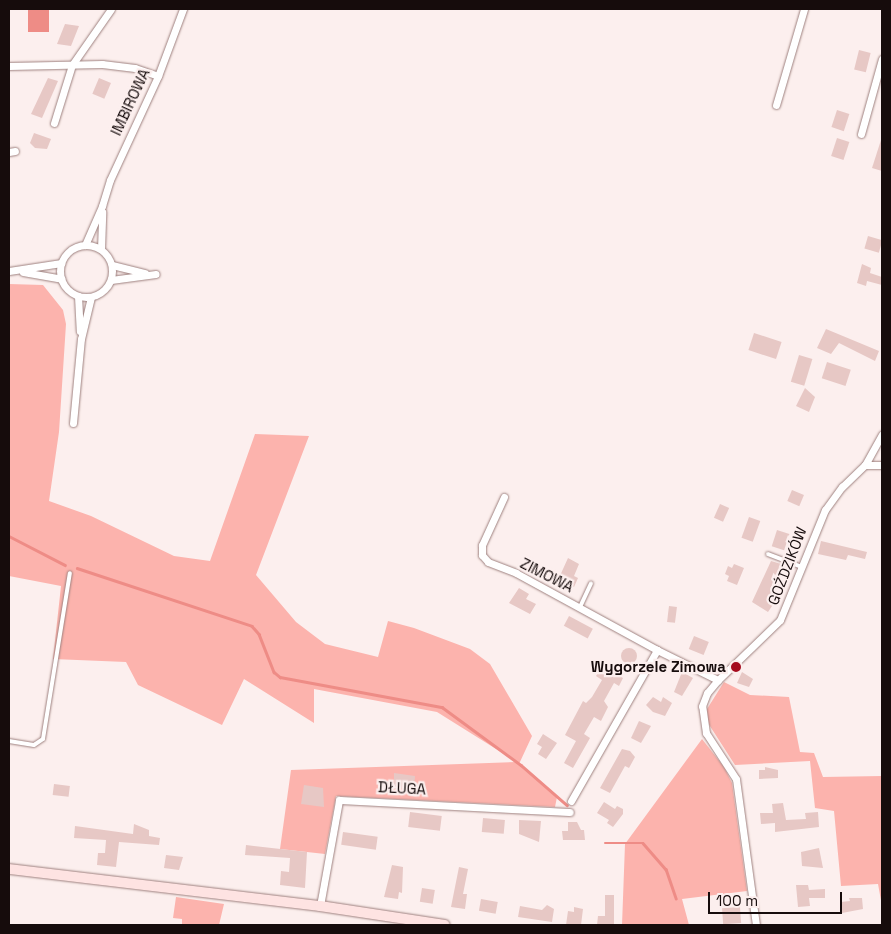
<!DOCTYPE html>
<html>
<head>
<meta charset="utf-8">
<style>
	body { margin:0 }
	#map { position:relative; width:891px; height:934px; overflow:hidden; background:#fcefee; font-family:"Space Grotesk",sans-serif }
	div>[style] { position:absolute }
	.green>* { inset:0; background:#fcb3ad }
	.water>* { inset:0; background:#ee8c86; transform-origin:0 0 }
	.stream>* { height:2.5px; margin:-1.25px; padding:0 1.25px; transform-origin:1.25px; border-radius:1.25px; background:#ee8c86 }
	.building>* { inset:0; background:#e7c8c5; transform-origin:0 0 }
	.round { border-radius:50% }
	.roads { filter:drop-shadow(0 0 1px #9e817f) drop-shadow(0 0 1px #9e817f) }
	.lane>* { height:4px; margin:-2px; padding:0 2px; transform-origin:2px; border-radius:2px; background:#fff }
	.street>* { height:7px; margin:-3.5px; padding:0 3.5px; transform-origin:3.5px; border-radius:3.5px; background:#fff }
	.street>.ring { margin:-3.5px; padding:0; box-sizing:content-box; background:none; border:7px solid #fff; border-radius:50% }
	.secondary>* { height:10px; margin:-5px; padding:0 5px; transform-origin:5px; border-radius:5px; background:#fee3e2 }
	.dots>* { width:14px; height:14px; translate:-50% -50%; box-sizing:border-box; border:2px solid #fcefee; border-radius:50% }
	span { translate:-50% -50%; white-space:nowrap; text-align:center; line-height:1.15; -webkit-text-stroke:4.5px #fcefee; paint-order:stroke }
	.street-label { font-size:15px; color:#160c0c }
	.poi-label { font-size:15px; color:#160c0c; font-weight:700 }
	.right { translate:-100% -50%; text-align:right }
	.frame { position:absolute; inset:0; border:10px solid #160c0c; pointer-events:none }
	.scale { position:absolute; left:708px; top:892px; width:134px; height:22px; box-sizing:border-box; border:2px solid #160c0c; border-top:0; padding-left:6px; font-size:15px; line-height:18px; white-space:nowrap; color:#160c0c; -webkit-text-stroke:4px #fcefee; paint-order:stroke }
</style>
</head>
<body>
<div id="map">
	<div class="green">
		<i style="clip-path:polygon(9px 284px,43px 285px,63px 310px,66px 324px,59px 432px,49px 501px,91px 516px,174px 556px,210px 561px,255px 434px,309px 436px,256px 575px,296px 622px,325px 644px,378px 657px,388px 621px,414px 628px,470px 649px,490px 664px,532px 736px,519px 764px,570px 808px,557px 797px,555px 807px,336px 796px,325px 854px,280px 849px,291px 770px,517px 762px,437px 712px,314px 689px,314px 723px,244px 679px,222px 725px,138px 685px,126px 662px,53px 659px,61px 586px,9px 576px)"></i>
		<i style="clip-path:polygon(724px 682px,750px 695px,789px 697px,800px 752px,814px 753px,823px 777px,882px 776px,882px 906px,878px 884px,841px 886px,834px 811px,815px 808px,810px 761px,735px 765px,708px 723px,707px 709px)"></i>
		<i style="clip-path:polygon(702px 739px,724px 767px,732px 783px,747px 891px,682px 899px,689px 925px,622px 925px,625px 844px)"></i>
		<i style="clip-path:polygon(176px 897px,224px 904px,219px 925px,182px 925px,182px 919px,173px 918px)"></i>
	</div>
	<div class="water">
		<i style="left:28px;top:9px;width:21px;height:23px"></i>
	</div>
	<div class="stream">
		<i style="left:9px;top:536px;width:63px;rotate:27.4deg"></i>
		<i style="left:77px;top:568px;width:184px;rotate:18.3deg"></i>
		<i style="left:252px;top:626px;width:11px;rotate:49deg"></i>
		<i style="left:259px;top:634px;width:41px;rotate:68.5deg"></i>
		<i style="left:274px;top:672px;width:8px;rotate:40deg"></i>
		<i style="left:280px;top:677px;width:165px;rotate:10.5deg"></i>
		<i style="left:442px;top:707px;width:98px;rotate:36.3deg"></i>
		<i style="left:521px;top:765px;width:61px;rotate:41deg"></i>
		<i style="left:605px;top:843px;width:38px"></i>
		<i style="left:643px;top:843px;width:35px;rotate:49deg"></i>
		<i style="left:666px;top:869px;width:31px;rotate:71deg"></i>
	</div>
	<div class="building">
		<i style="clip-path:polygon(65px 24px,79px 26px,71px 46px,57px 44px)"></i>
		<i style="left:859px;top:50px;width:12px;height:20px;rotate:14deg"></i>
		<i style="clip-path:polygon(48px 78px,58px 81px,42px 118px,31px 114px)"></i>
		<i style="left:99px;top:78px;width:13px;height:17px;rotate:23deg"></i>
		<i style="left:837px;top:110px;width:13px;height:18px;rotate:18deg"></i>
		<i style="clip-path:polygon(34px 133px,51px 139px,47px 149px,35px 148px,30px 143px)"></i>
		<i style="left:837px;top:138px;width:13px;height:19px;rotate:18deg"></i>
		<i style="clip-path:polygon(881px 140px,882px 140px,882px 171px,872px 168px)"></i>
		<i style="left:868px;top:236px;width:15px;height:13px;rotate:16deg"></i>
		<i style="clip-path:polygon(862px 264px,871px 268px,870px 273px,882px 277px,882px 285px,867px 281px,866px 286px,857px 283px)"></i>
		<i style="clip-path:polygon(826px 329px,879px 351px,875px 361px,839px 343px,831px 354px,817px 348px)"></i>
		<i style="left:754px;top:333px;width:29px;height:18px;rotate:18deg"></i>
		<i style="left:799px;top:355px;width:14px;height:28px;rotate:17deg"></i>
		<i style="left:827px;top:362px;width:25px;height:17px;rotate:18deg"></i>
		<i style="clip-path:polygon(805px 388px,815px 397px,809px 412px,796px 406px)"></i>
		<i style="left:792px;top:490px;width:13px;height:12px;rotate:23deg"></i>
		<i style="left:720px;top:504px;width:10px;height:15px;rotate:24deg"></i>
		<i style="left:749px;top:517px;width:12px;height:22px;rotate:20deg"></i>
		<i style="left:777px;top:530px;width:13px;height:17px;rotate:18deg"></i>
		<i style="clip-path:polygon(821px 541px,867px 552px,865px 559px,848px 555px,846px 560px,818px 554px)"></i>
		<i style="clip-path:polygon(568px 558px,579px 564px,574px 576px,578px 578px,574px 587px,558px 580px)"></i>
		<i style="clip-path:polygon(771px 561px,781px 564px,769px 599px,774px 603px,768px 612px,752px 602px)"></i>
		<i style="clip-path:polygon(734px 564px,744px 568px,737px 585px,727px 581px,729px 576px,725px 574px,728px 566px,732px 568px)"></i>
		<i style="clip-path:polygon(519px 588px,529px 594px,526px 599px,536px 604px,530px 614px,509px 603px)"></i>
		<i style="left:669px;top:606px;width:8px;height:16px;rotate:7deg"></i>
		<i style="left:569px;top:616px;width:27px;height:11px;rotate:28deg"></i>
		<i style="left:694px;top:636px;width:16px;height:14px;rotate:22deg"></i>
		<i class="round" style="left:621px;top:648px;width:16px;height:16px"></i>
		<i style="clip-path:polygon(602px 666px,623px 678px,619px 686px,614px 683px,604px 701px,608px 707px,601px 721px,594px 717px,584px 734px,590px 738px,573px 768px,564px 763px,576px 741px,565px 735px,583px 701px,586px 703px,592px 697px,602px 680px,596px 676px)"></i>
		<i style="clip-path:polygon(682px 672px,693px 678px,682px 696px,674px 692px)"></i>
		<i style="clip-path:polygon(742px 672px,753px 679px,749px 687px,737px 683px)"></i>
		<i style="clip-path:polygon(653px 697px,661px 702px,663px 697px,672px 703px,665px 716px,653px 712px,646px 705px)"></i>
		<i style="clip-path:polygon(639px 721px,651px 726px,641px 743px,631px 738px)"></i>
		<i style="clip-path:polygon(543px 734px,557px 743px,546px 759px,538px 754px,542px 747px,537px 744px)"></i>
		<i style="clip-path:polygon(622px 749px,630px 751px,635px 757px,629px 768px,625px 766px,610px 793px,600px 788px)"></i>
		<i style="clip-path:polygon(765px 767px,778px 770px,778px 778px,759px 779px,759px 770px,765px 770px)"></i>
		<i style="clip-path:polygon(394px 773px,415px 776px,414px 788px,394px 789px)"></i>
		<i style="left:54px;top:784px;width:16px;height:11px;rotate:7deg"></i>
		<i style="clip-path:polygon(304px 785px,323px 788px,324px 807px,301px 804px)"></i>
		<i style="clip-path:polygon(604px 802px,615px 809px,617px 806px,623px 809px,623px 814px,613px 827px,607px 823px,609px 820px,597px 813px)"></i>
		<i style="clip-path:polygon(783px 803px,786px 820px,806px 819px,805px 813px,818px 812px,819px 827px,775px 832px,775px 823px,761px 824px,760px 813px,773px 813px,772px 804px)"></i>
		<i style="left:410px;top:812px;width:32px;height:15px;rotate:7deg"></i>
		<i style="left:483px;top:818px;width:22px;height:14px;rotate:5deg"></i>
		<i style="clip-path:polygon(519px 820px,541px 821px,539px 842px,519px 834px)"></i>
		<i style="clip-path:polygon(568px 822px,577px 822px,581px 830px,584px 830px,585px 840px,563px 840px,562px 831px,568px 831px)"></i>
		<i style="clip-path:polygon(134px 824px,149px 830px,149px 836px,160px 838px,159px 845px,119px 842px,116px 867px,97px 865px,98px 853px,105px 853px,106px 840px,74px 838px,75px 826px,133px 834px)"></i>
		<i style="left:343px;top:832px;width:35px;height:13px;rotate:8deg"></i>
		<i style="clip-path:polygon(246px 845px,307px 852px,305px 888px,280px 885px,281px 871px,289px 872px,290px 858px,245px 855px)"></i>
		<i style="clip-path:polygon(819px 848px,823px 868px,802px 866px,801px 852px)"></i>
		<i style="clip-path:polygon(166px 855px,183px 857px,179px 870px,164px 868px)"></i>
		<i style="clip-path:polygon(392px 865px,403px 867px,402px 893px,399px 892px,398px 899px,384px 897px)"></i>
		<i style="clip-path:polygon(459px 867px,468px 869px,463px 894px,467px 894px,465px 909px,451px 907px)"></i>
		<i style="clip-path:polygon(796px 885px,808px 885px,809px 890px,825px 889px,825px 898px,809px 898px,810px 906px,798px 907px)"></i>
		<i style="left:422px;top:888px;width:13px;height:14px;rotate:9deg"></i>
		<i style="clip-path:polygon(605px 895px,614px 895px,614px 925px,597px 925px,598px 916px,605px 916px)"></i>
		<i style="clip-path:polygon(849px 898px,862px 898px,863px 909px,842px 913px,841px 902px,850px 901px)"></i>
		<i style="left:481px;top:899px;width:17px;height:12px;rotate:10deg"></i>
		<i style="clip-path:polygon(547px 905px,554px 909px,552px 922px,518px 917px,520px 906px,542px 910px)"></i>
		<i style="clip-path:polygon(574px 907px,583px 909px,581px 925px,566px 925px,568px 911px,574px 912px)"></i>
		<i style="left:740px;top:907px;width:16px;height:18px;rotate:86deg"></i>
	</div>
	<div class="roads">
		<div class="lane">
			<i style="left:768px;top:554px;width:36px;rotate:21deg"></i>
			<i style="left:580px;top:607px;width:26px;rotate:-65deg"></i>
			<i style="left:9px;top:741px;width:25px;rotate:9deg"></i>
			<i style="left:34px;top:745px;width:11px;rotate:-34deg"></i>
			<i style="left:43px;top:739px;width:168px;rotate:-80.8deg"></i>
		</div>
		<div class="street">
			<i style="left:9px;top:66px;width:93px;rotate:-1.2deg"></i>
			<i style="left:102px;top:64px;width:33px;rotate:7deg"></i>
			<i style="left:135px;top:68px;width:24px;rotate:19deg"></i>
			<i style="left:776px;top:105px;width:100px;rotate:-73.7deg"></i>
			<i style="left:54px;top:123px;width:61px;rotate:-72.8deg"></i>
			<i style="left:72px;top:65px;width:68px;rotate:-55.1deg"></i>
			<i style="left:861px;top:134px;width:78px;rotate:-74.4deg"></i>
			<i style="left:9px;top:152px;width:6px;rotate:-9deg"></i>
			<i class="ring" style="left:60px;top:245px;width:45px;height:45px"></i>
			<i style="left:85px;top:245px;width:43px;rotate:-66.4deg"></i>
			<i style="left:102px;top:206px;width:27px;rotate:-73deg"></i>
			<i style="left:110px;top:180px;width:115px;rotate:-65.2deg"></i>
			<i style="left:158px;top:76px;width:72px;rotate:-69.5deg"></i>
			<i style="left:101px;top:249px;width:37px;rotate:-88deg"></i>
			<i style="left:112px;top:265px;width:34px;rotate:14deg"></i>
			<i style="left:9px;top:271px;width:53px;rotate:-8.7deg"></i>
			<i style="left:23px;top:272px;width:39px;rotate:10deg"></i>
			<i style="left:111px;top:280px;width:45px;rotate:-7.6deg"></i>
			<i style="left:78px;top:296px;width:35px;rotate:87deg"></i>
			<i style="left:73px;top:423px;width:84px;rotate:-84.6deg"></i>
			<i style="left:81px;top:339px;width:43px;rotate:-76.6deg"></i>
			<i style="left:865px;top:465px;width:17px"></i>
			<i style="left:504px;top:497px;width:53px;rotate:114.6deg"></i>
			<i style="left:482px;top:545px;width:10px;rotate:90deg"></i>
			<i style="left:482px;top:555px;width:9px;rotate:49deg"></i>
			<i style="left:488px;top:562px;width:30px;rotate:21deg"></i>
			<i style="left:516px;top:573px;width:161px;rotate:28.6deg"></i>
			<i style="left:571px;top:801px;width:174px;rotate:-60.3deg"></i>
			<i style="left:657px;top:650px;width:68px;rotate:26.2deg"></i>
			<i style="left:320px;top:906px;width:108px;rotate:-79.8deg"></i>
			<i style="left:339px;top:800px;width:231px;rotate:3deg"></i>
			<i style="left:756px;top:925px;width:147px;rotate:-97.8deg"></i>
			<i style="left:736px;top:779px;width:55px;rotate:-123.1deg"></i>
			<i style="left:706px;top:733px;width:27px;rotate:-98deg"></i>
			<i style="left:702px;top:706px;width:14px;rotate:-69deg"></i>
			<i style="left:707px;top:693px;width:17px;rotate:-50deg"></i>
			<i style="left:718px;top:680px;width:86px;rotate:-44.1deg"></i>
			<i style="left:780px;top:620px;width:119px;rotate:-67.8deg"></i>
			<i style="left:825px;top:510px;width:29px;rotate:-54deg"></i>
			<i style="left:842px;top:487px;width:32px;rotate:-44deg"></i>
			<i style="left:865px;top:465px;width:35px;rotate:-61deg"></i>
		</div>
		<div class="secondary">
			<i style="left:9px;top:869px;width:313px;rotate:6.8deg"></i>
			<i style="left:320px;top:906px;width:126px;rotate:8.6deg"></i>
		</div>
	</div>
	<div class="dots">
		<i style="left:736px;top:667px;background:#a50b1e"></i>
	</div>
	<div class="street-label">
		<span style="left:130px;top:102px;rotate:-65deg">IMBIROWA</span>
		<span style="left:787px;top:566px;rotate:-69deg">GOŹDZIKÓW</span>
		<span style="left:547px;top:575px;rotate:27deg">ZIMOWA</span>
		<span style="left:402px;top:788px;rotate:3deg">DŁUGA</span>
	</div>
	<div class="poi-label">
		<span class="right" style="left:726px;top:667px">Wygorzele Zimowa</span>
	</div>
	<div class="frame"></div>
	<div class="scale">100 m</div>
</div>
</body>
</html>
